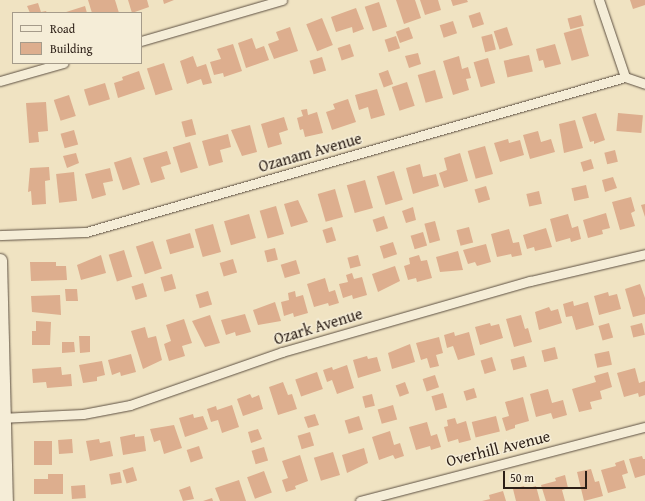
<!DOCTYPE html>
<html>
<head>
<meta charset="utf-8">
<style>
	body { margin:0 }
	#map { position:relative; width:645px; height:501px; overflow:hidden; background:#f0e3c2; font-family:"Gentium Book Plus",serif }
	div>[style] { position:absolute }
	.building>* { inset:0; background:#ddae8e; transform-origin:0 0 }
	.roads { filter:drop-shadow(0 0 1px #5d5042) drop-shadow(0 0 1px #5d5042) }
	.street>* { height:9px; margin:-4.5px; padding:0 4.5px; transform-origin:4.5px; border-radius:4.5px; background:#f5edd7 }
	.secondary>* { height:13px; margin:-6.5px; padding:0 6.5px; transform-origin:6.5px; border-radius:6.5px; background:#f5edd7 }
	span { translate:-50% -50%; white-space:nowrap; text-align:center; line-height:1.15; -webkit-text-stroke:3px #f5edd7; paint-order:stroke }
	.street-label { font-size:16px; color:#2c1f17 }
	.legend { position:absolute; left:12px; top:12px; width:130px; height:52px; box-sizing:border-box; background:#f5edd7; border:1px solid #a59b8a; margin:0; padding:5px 7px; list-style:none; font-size:12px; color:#2c1f17 }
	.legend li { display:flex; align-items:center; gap:8px; height:20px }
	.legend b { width:20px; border:1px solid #a59b8a }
	.scale { position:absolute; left:503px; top:471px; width:84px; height:18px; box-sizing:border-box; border:2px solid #2c1f17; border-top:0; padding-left:5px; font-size:12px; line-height:14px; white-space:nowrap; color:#2c1f17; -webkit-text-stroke:3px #f5edd7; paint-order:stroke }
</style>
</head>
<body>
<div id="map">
	<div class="building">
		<i style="clip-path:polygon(88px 0,115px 0,119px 13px,92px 13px)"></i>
		<i style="clip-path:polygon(128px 0,147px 0,149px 7px,132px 13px)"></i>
		<i style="clip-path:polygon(163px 0,174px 0,164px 4px)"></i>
		<i style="clip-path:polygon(396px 0,415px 0,421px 18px,404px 24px)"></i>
		<i style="clip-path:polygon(420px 0,438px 0,441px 10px,425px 15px)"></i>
		<i style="clip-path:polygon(451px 0,467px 0,468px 2px,453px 6px)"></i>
		<i style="clip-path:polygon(630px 0,645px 0,645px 5px,633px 9px)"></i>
		<i style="left:379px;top:2px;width:26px;height:15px;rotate:72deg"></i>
		<i style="clip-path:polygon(38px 3px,41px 12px,46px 11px,47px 13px,30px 13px,27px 6px)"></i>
		<i style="clip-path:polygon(85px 6px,87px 13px,63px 13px)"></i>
		<i style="clip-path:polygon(356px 8px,364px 29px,353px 33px,352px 27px,336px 32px,331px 17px)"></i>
		<i style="left:480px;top:12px;width:13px;height:12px;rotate:72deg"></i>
		<i style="left:581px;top:15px;width:11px;height:14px;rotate:75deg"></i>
		<i style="left:322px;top:18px;width:29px;height:17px;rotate:68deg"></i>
		<i style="left:453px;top:21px;width:13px;height:14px;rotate:72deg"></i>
		<i style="clip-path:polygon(290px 27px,298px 51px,274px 59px,268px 44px,279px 40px,276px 32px)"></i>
		<i style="left:409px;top:27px;width:12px;height:14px;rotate:70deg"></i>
		<i style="left:507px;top:27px;width:19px;height:14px;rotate:72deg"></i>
		<i style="left:581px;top:28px;width:29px;height:18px;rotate:74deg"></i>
		<i style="left:492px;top:34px;width:16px;height:11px;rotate:76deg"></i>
		<i style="left:396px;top:36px;width:13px;height:12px;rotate:72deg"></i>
		<i style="clip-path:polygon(252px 38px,256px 49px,264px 46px,269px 60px,246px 68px,238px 43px)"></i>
		<i style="clip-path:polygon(233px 44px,242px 71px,224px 77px,223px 73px,214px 75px,210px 62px,221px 59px,217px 49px)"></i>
		<i style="left:350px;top:44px;width:13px;height:13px;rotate:72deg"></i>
		<i style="clip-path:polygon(555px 44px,561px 64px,545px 68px,543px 60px,539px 61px,536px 49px)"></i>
		<i style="clip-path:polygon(418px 53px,421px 64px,409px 68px,405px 56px)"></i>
		<i style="left:529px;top:55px;width:17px;height:26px;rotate:77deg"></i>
		<i style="clip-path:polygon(193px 56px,197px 67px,206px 64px,212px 83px,203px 85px,201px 79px,187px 84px,180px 61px)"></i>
		<i style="clip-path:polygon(459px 56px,462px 69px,468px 67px,471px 78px,466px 79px,469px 90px,453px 95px,443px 61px)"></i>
		<i style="left:322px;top:57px;width:14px;height:13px;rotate:73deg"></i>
		<i style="left:488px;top:58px;width:26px;height:15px;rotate:74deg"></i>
		<i style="left:164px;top:63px;width:28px;height:18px;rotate:72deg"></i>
		<i style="left:388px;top:70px;width:15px;height:10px;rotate:70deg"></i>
		<i style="left:435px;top:70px;width:29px;height:18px;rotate:74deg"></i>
		<i style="clip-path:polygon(139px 71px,145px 89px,118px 98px,114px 83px,123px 80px,122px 77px)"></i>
		<i style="left:407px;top:82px;width:25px;height:16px;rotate:72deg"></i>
		<i style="left:105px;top:83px;width:17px;height:22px;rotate:73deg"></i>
		<i style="clip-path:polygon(377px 89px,385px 115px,371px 119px,368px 107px,359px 110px,355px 95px)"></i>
		<i style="left:69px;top:95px;width:22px;height:16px;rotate:72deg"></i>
		<i style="clip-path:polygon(348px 99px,356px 122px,332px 130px,326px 112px,335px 109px,333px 104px)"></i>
		<i style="clip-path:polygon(46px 102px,48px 131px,38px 132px,39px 142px,29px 143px,26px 103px)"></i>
		<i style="clip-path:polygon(307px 109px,308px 115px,317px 112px,323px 133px,305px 137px,303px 129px,300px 130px,297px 118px,303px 116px,301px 110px)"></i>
		<i style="clip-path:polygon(596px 113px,605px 140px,594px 144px,594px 141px,590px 142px,582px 117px)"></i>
		<i style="left:618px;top:113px;width:25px;height:18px;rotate:5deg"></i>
		<i style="clip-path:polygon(284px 117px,288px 130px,279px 133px,282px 144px,268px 148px,261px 124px)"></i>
		<i style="left:192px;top:119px;width:16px;height:11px;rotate:75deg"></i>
		<i style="clip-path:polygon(575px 120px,583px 148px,564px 153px,559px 124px)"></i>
		<i style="clip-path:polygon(250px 125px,257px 152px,242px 156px,231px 130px)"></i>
		<i style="left:74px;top:130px;width:15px;height:14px;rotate:74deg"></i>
		<i style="clip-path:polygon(538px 131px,541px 142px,551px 139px,555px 152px,530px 159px,523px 135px)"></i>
		<i style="clip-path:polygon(228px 134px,231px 147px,220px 150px,223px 162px,209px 166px,202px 141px)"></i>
		<i style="clip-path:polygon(508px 139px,509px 143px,520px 140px,524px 155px,500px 162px,494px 143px)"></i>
		<i style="left:190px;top:142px;width:27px;height:18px;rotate:73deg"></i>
		<i style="left:485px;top:146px;width:29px;height:18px;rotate:74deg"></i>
		<i style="left:615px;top:150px;width:12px;height:11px;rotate:76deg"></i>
		<i style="clip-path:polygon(167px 151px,171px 164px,161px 167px,165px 179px,151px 183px,143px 158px)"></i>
		<i style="clip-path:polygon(76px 153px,79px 163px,67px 168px,63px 156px)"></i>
		<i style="clip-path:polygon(460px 153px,468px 181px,444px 188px,439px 173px,447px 170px,444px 158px)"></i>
		<i style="left:131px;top:157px;width:29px;height:18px;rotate:72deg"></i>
		<i style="left:591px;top:159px;width:10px;height:11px;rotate:73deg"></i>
		<i style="clip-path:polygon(420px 164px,423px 177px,436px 174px,439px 186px,413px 194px,406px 168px)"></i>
		<i style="clip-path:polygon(49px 167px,50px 180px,45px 181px,46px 204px,32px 205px,31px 191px,28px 192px,30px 168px)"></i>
		<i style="clip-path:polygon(110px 168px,113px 181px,103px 183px,106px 195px,92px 199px,85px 174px)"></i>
		<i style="left:394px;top:171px;width:30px;height:18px;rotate:73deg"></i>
		<i style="left:74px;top:172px;width:29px;height:18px;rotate:84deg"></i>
		<i style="clip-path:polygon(613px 177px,617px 188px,605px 192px,602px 180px)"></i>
		<i style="left:365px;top:180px;width:29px;height:19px;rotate:74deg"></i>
		<i style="left:586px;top:185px;width:13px;height:15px;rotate:77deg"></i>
		<i style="left:486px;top:186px;width:14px;height:12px;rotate:73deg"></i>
		<i style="left:335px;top:189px;width:29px;height:18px;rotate:74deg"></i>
		<i style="left:539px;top:191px;width:13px;height:13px;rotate:77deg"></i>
		<i style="clip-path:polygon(631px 197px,635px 211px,631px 213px,635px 226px,620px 230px,612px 202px)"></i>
		<i style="clip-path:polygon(298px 200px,308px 222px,291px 227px,284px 204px)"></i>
		<i style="clip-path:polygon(645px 204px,645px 217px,641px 205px)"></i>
		<i style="left:276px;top:206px;width:29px;height:17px;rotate:74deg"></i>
		<i style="clip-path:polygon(413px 207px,416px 220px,406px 223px,402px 211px)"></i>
		<i style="clip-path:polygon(606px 213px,610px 228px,602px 230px,603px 234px,588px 238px,583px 220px)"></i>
		<i style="left:249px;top:214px;width:25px;height:26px;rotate:74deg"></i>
		<i style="clip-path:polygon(568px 214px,572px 228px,578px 226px,581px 239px,571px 242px,570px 238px,556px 242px,550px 219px)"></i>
		<i style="left:384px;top:216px;width:13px;height:12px;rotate:72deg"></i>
		<i style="left:435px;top:221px;width:20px;height:11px;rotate:75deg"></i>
		<i style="left:213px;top:224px;width:29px;height:19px;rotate:74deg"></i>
		<i style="left:332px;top:227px;width:14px;height:10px;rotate:73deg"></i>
		<i style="left:469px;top:227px;width:16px;height:13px;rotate:75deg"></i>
		<i style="clip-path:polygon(546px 228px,552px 247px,535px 251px,534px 247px,527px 249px,523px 235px)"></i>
		<i style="clip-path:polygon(509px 229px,513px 243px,519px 242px,522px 255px,512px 257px,511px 254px,497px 257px,491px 234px)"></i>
		<i style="left:423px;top:232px;width:14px;height:13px;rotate:73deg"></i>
		<i style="left:190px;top:233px;width:15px;height:25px;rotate:74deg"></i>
		<i style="left:153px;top:241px;width:29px;height:18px;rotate:72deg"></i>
		<i style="left:393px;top:242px;width:13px;height:14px;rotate:72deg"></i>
		<i style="clip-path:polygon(486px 244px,491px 262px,477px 266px,475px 262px,468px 264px,463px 250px)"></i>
		<i style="left:275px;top:248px;width:12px;height:11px;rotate:76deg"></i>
		<i style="left:124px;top:250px;width:28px;height:16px;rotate:73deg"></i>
		<i style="clip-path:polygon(458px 251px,463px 270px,440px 272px,436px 257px)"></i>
		<i style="clip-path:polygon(101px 255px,106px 273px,81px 280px,77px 265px)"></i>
		<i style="left:358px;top:255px;width:11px;height:11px;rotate:75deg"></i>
		<i style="clip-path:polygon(419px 255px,421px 261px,427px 260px,432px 278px,417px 282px,416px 278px,408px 280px,404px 266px,410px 264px,409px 258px)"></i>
		<i style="left:233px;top:259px;width:14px;height:14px;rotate:73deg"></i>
		<i style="left:296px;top:260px;width:14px;height:16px;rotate:73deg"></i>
		<i style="clip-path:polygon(30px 262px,56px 262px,56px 266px,66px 266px,67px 280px,31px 281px)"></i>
		<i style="clip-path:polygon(395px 266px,400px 281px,378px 292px,372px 274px)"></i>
		<i style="clip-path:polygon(352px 273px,354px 279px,362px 277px,367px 295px,353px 299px,352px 295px,343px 298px,339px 284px,348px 282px,346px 275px)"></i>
		<i style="left:172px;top:274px;width:15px;height:12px;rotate:74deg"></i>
		<i style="clip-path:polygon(325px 278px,329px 292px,335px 290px,339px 303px,329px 306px,328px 303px,314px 307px,307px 284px)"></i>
		<i style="left:143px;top:283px;width:14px;height:12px;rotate:73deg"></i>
		<i style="clip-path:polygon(640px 284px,645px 298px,645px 314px,633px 317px,625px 289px)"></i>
		<i style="clip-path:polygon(65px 289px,77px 289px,78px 301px,66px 301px)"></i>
		<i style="left:208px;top:291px;width:14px;height:13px;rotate:73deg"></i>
		<i style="clip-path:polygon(295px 291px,296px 297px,303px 295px,308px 313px,294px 317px,293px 313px,284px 316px,281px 302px,289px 300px,288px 293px)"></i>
		<i style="clip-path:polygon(608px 292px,609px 296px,617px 294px,621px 309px,599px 315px,594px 296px)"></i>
		<i style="clip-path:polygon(60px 295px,61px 315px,32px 312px,31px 296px)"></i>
		<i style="clip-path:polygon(573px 301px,574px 306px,588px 302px,594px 325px,576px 330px,572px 316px,566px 317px,563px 304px)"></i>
		<i style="clip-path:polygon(275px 302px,281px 321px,258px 325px,253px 310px)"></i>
		<i style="clip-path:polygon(549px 307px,551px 311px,558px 309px,562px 323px,539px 330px,535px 312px)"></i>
		<i style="clip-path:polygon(245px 314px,251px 332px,236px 336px,235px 332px,226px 335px,221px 320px)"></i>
		<i style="clip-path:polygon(210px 315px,220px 343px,205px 347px,192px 321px)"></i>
		<i style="clip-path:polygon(521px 315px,525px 329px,528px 328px,532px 342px,514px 347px,506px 319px)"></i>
		<i style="clip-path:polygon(184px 319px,192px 343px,182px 346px,185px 356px,169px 361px,164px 344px,171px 341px,166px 325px)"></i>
		<i style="clip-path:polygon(36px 321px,51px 322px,50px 345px,32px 345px,32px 331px,36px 331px)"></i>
		<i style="clip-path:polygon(490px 323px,491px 326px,499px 324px,503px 338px,480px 345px,475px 327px)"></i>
		<i style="left:609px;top:323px;width:15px;height:11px;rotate:74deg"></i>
		<i style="left:642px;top:323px;width:12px;height:12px;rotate:76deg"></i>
		<i style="clip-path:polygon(145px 327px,148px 338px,156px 336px,162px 360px,143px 369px,131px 331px)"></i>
		<i style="clip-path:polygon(454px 332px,455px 336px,469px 332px,475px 355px,458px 360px,453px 346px,447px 348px,444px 335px)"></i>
		<i style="clip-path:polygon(79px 336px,90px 336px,90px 352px,80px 353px)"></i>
		<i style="clip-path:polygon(439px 337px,443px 353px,436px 355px,439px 366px,430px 368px,427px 358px,421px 360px,416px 343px)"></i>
		<i style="clip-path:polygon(62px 342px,74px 342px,75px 352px,62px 353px)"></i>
		<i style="clip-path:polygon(410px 344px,415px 362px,392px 369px,388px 353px)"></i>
		<i style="left:555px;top:347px;width:12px;height:14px;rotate:76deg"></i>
		<i style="left:609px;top:351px;width:14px;height:15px;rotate:78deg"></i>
		<i style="clip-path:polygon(131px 354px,136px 372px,121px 376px,120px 372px,112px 375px,108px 360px)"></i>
		<i style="clip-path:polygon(367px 356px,368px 359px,377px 357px,381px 371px,358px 378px,353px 360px)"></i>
		<i style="left:524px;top:356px;width:11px;height:14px;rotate:75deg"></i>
		<i style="left:492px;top:357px;width:14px;height:12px;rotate:73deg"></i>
		<i style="clip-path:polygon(102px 361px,105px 375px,97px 377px,97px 381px,83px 383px,79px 365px)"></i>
		<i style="clip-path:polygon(347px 365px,354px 388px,337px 394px,332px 380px,327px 382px,323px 370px,332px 367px,333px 370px)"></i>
		<i style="clip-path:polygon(61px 367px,62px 375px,71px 374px,72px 386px,47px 388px,46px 382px,33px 383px,32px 369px)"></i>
		<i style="clip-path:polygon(635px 368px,639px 383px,645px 381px,645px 395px,639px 397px,638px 393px,624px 397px,617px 373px)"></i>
		<i style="left:317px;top:372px;width:18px;height:23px;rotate:71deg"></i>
		<i style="clip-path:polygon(608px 372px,612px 387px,600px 391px,602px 399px,590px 402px,592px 409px,579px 412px,572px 389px,596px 382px,594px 376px)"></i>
		<i style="left:435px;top:375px;width:13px;height:13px;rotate:72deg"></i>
		<i style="clip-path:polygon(283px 382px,288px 395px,292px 394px,297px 409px,278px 415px,269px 387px)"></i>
		<i style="left:405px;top:382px;width:12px;height:10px;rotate:70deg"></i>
		<i style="left:474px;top:388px;width:10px;height:11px;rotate:73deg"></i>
		<i style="clip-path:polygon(548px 389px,552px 403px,563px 400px,567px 415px,553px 419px,551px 413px,536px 417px,530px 394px)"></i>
		<i style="left:443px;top:393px;width:15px;height:12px;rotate:74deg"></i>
		<i style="clip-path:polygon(250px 394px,252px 398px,259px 395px,263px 409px,243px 416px,237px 399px)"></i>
		<i style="left:372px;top:394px;width:12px;height:10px;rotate:76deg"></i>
		<i style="clip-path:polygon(523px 397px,529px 421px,515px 425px,515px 428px,506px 431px,502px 418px,509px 416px,505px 402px)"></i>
		<i style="clip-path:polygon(232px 405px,239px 427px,222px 433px,218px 420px,211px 422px,207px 409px,216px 406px,217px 410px)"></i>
		<i style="left:393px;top:405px;width:15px;height:16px;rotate:74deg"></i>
		<i style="clip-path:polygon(193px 414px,194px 418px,203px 416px,208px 429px,185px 437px,179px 418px)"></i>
		<i style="clip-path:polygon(315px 414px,319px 425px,308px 428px,304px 417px)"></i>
		<i style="left:359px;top:416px;width:14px;height:15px;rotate:73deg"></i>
		<i style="left:496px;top:416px;width:16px;height:25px;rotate:76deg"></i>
		<i style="clip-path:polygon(455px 418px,457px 424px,466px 421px,471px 440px,459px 443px,458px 439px,448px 442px,444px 427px,448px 426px,447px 420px)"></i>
		<i style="clip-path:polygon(427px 422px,431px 436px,437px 434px,441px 447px,431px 450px,430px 446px,416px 450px,409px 427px)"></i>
		<i style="clip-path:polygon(174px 425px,182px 448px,164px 454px,160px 440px,154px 442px,150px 429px)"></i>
		<i style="clip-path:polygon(258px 429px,262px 439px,251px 443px,248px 432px)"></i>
		<i style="clip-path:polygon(390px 431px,394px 445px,400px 443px,404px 456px,395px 459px,393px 455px,379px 460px,372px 437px)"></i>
		<i style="left:310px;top:432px;width:14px;height:13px;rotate:73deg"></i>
		<i style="clip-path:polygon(135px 434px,135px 437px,144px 436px,146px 451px,123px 455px,120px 437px)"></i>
		<i style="left:72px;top:439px;width:14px;height:14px;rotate:86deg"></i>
		<i style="clip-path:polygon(99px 439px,100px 443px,110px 441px,113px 456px,90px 461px,86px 441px)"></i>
		<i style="left:34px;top:441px;width:18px;height:24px"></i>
		<i style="left:199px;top:446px;width:13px;height:13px;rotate:72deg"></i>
		<i style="left:264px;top:447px;width:14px;height:13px;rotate:73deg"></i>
		<i style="clip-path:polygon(364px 448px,368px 463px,347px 473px,342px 455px)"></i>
		<i style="left:333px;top:452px;width:24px;height:20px;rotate:73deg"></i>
		<i style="clip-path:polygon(300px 455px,308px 481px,295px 486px,296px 489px,286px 492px,282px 480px,288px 478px,282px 461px)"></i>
		<i style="clip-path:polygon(642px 456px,643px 459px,645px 459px,645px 475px,635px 478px,629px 459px)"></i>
		<i style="clip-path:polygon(624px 460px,628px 473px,622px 475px,626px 488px,608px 493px,601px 470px,616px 466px,615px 463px)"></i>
		<i style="left:133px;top:467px;width:14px;height:11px;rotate:73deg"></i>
		<i style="clip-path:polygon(591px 469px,595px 482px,599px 481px,603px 496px,584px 501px,577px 472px)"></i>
		<i style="left:264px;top:471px;width:23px;height:18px;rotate:70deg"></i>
		<i style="left:120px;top:472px;width:11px;height:11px;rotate:80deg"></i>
		<i style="clip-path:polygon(48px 474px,63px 474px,63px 494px,34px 494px,34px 479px,48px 479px)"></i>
		<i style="clip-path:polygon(565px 475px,568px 488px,562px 490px,565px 501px,546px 501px,541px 485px,556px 481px,555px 478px)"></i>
		<i style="clip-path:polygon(239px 480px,246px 501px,220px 501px,215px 488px)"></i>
		<i style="left:85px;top:485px;width:13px;height:14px;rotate:86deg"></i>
		<i style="clip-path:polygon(190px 486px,194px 499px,183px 501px,179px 490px)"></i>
		<i style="clip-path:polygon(524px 486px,525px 489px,536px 486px,540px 501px,516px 501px,513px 489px)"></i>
		<i style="clip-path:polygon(503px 491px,506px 501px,482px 501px,490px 499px,489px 495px)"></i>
		<i style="clip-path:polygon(212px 498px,213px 501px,203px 501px)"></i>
	</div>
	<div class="roads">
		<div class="street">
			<i style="left:599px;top:0;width:81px;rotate:71.3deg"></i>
			<i style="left:141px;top:41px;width:147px;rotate:-16.2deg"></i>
			<i style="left:625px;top:77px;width:21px;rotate:19deg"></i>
			<i style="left:0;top:81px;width:66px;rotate:-15.9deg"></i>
			<i style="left:0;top:235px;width:86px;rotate:-2deg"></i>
			<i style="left:86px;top:232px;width:561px;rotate:-16.04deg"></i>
			<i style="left:0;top:418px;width:83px;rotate:-2.8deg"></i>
			<i style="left:83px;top:414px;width:48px;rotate:-10.8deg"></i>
			<i style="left:130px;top:405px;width:161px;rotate:-19.2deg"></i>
			<i style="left:282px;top:352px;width:258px;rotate:-16deg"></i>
			<i style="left:530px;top:281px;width:118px;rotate:-13.2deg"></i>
			<i style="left:360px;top:501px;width:294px;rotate:-14.6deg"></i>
		</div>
		<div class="secondary">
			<i style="left:0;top:260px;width:241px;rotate:88.6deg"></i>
		</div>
	</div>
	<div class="street-label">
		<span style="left:310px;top:152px;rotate:-16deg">Ozanam Avenue</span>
		<span style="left:318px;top:326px;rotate:-17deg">Ozark Avenue</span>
		<span style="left:498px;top:448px;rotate:-14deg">Overhill Avenue</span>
	</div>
	<ul class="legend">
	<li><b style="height:5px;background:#f5edd7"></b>Road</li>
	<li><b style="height:11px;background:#ddae8e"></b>Building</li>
	</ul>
	<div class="scale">50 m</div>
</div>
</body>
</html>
